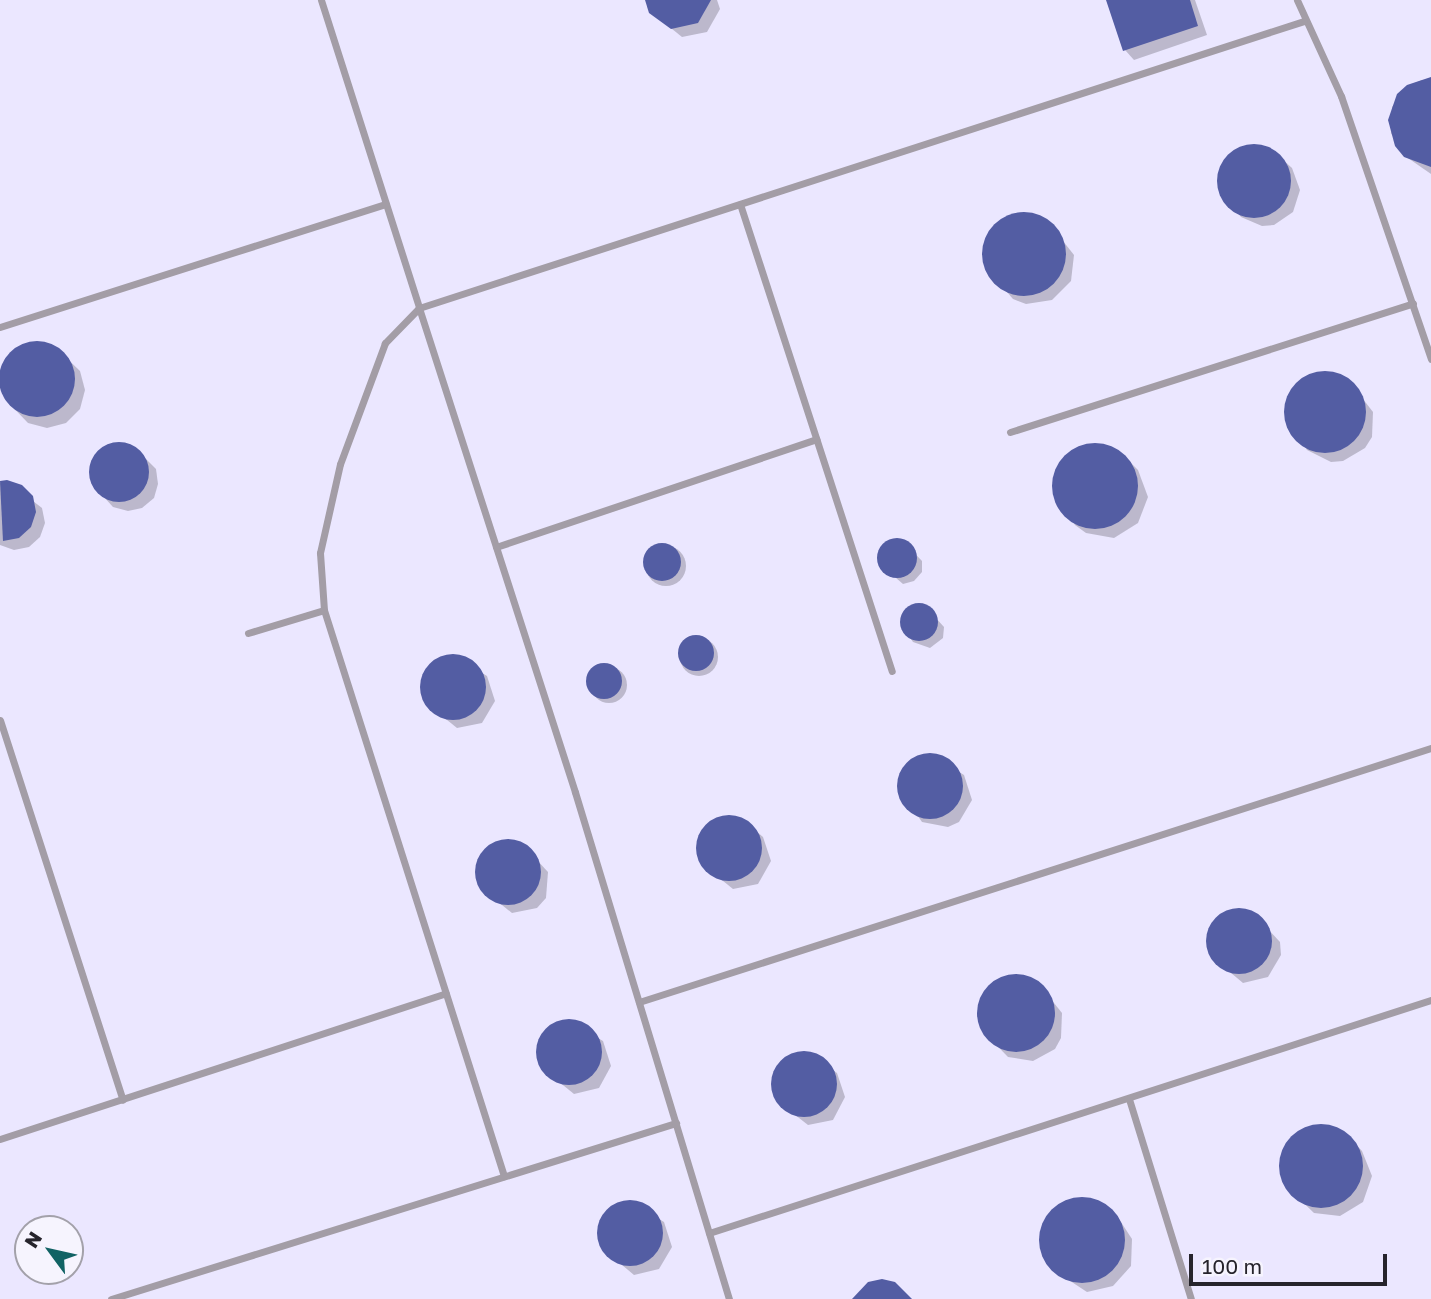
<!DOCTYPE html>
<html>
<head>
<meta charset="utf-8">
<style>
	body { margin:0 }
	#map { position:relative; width:1431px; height:1299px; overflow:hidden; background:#f6f4fe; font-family:"Golos Text",sans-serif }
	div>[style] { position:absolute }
	.built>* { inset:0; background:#ebe7ff }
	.shadow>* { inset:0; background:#0003 }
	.round { border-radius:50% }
	.building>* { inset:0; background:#535da3 }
	.service>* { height:7px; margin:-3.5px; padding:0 3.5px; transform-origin:3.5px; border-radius:3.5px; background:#a39da6 }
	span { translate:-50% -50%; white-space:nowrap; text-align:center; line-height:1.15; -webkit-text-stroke:7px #f6f4fe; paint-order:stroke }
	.north { position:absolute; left:14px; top:1215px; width:70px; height:70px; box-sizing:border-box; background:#f6f4fe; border:2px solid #a3a1aa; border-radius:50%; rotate:303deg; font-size:19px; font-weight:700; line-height:28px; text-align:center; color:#26242c }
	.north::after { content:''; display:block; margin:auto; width:24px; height:32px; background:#116264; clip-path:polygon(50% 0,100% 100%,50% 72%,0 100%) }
	.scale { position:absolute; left:1189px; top:1254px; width:198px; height:32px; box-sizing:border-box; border:4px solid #26242c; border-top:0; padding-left:9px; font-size:21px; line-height:24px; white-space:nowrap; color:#26242c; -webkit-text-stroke:5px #f6f4fe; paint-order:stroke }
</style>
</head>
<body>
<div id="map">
	<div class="built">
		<i style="clip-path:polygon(evenodd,0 0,1431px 0,1431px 1299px,0 1299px,0 0,28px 1229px,70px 1229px,70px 1271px,28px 1271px,28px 1229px)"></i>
	</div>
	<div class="shadow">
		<i style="clip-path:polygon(650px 0,717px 0,720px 9px,707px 32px,682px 37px,651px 12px)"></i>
		<i style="clip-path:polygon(1108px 0,1195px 0,1207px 35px,1134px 60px,1125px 50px)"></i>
		<i style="clip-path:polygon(1422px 80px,1431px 81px,1431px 174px,1405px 156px,1391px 133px,1392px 107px,1408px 86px)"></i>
		<i style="clip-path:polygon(1249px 146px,1261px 146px,1281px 158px,1292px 168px,1300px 190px,1293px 212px,1274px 225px,1262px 226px,1241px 217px,1220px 187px,1229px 156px)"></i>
		<i style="clip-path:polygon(1023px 214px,1048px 222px,1074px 255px,1071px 281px,1052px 300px,1026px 304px,1013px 299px,987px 269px,984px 257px,990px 232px,1010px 216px)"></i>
		<i style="clip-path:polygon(37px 342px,55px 347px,80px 371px,85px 390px,80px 409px,66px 423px,47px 428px,28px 423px,4px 398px,0 384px,4px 360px,18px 347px)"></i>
		<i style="clip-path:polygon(1313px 374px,1338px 374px,1349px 381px,1373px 412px,1372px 437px,1365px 448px,1343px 461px,1331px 462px,1307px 450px,1285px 416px,1292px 389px)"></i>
		<i style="clip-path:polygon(121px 443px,135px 448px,156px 469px,158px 484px,154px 498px,142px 508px,128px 511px,113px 507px,93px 485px,90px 470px,95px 456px,106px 446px)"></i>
		<i style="clip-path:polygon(1090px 444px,1117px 450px,1128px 460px,1138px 470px,1148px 497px,1138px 523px,1114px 538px,1086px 533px,1075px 525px,1054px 492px,1058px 467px,1076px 449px)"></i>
		<i style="clip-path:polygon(7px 481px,42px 508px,45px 523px,40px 537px,29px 547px,14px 550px,0 545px,0 483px)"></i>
		<i style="clip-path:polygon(903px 541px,922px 561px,922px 572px,914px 581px,903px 584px,881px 565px,880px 553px,886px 544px)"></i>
		<i class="round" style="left:646px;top:546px;width:40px;height:40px"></i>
		<i style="clip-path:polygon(914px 605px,925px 606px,944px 627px,943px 638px,930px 648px,913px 642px,901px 624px,904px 612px)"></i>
		<i class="round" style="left:680px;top:638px;width:38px;height:38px"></i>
		<i style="clip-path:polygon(453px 655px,487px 676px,495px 701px,482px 723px,457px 728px,426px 703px,423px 677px,430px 666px)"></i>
		<i class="round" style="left:591px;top:667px;width:36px;height:36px"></i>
		<i style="clip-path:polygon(930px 754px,964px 775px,972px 800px,959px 822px,948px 827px,922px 822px,899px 789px,907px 765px)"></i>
		<i style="clip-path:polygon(716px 819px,742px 819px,763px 837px,771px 861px,758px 884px,733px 889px,702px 864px,699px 838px)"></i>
		<i style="clip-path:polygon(495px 843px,521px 843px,548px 872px,546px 898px,537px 908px,512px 913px,481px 888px,478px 862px)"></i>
		<i style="clip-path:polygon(1252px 912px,1280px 942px,1281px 955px,1268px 977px,1243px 983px,1212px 957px,1209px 932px,1226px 913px)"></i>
		<i style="clip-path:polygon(1014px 976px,1038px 983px,1062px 1013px,1061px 1038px,1055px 1049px,1033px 1061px,1008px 1057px,981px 1029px,979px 1005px,984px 994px,1002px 978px)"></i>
		<i style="clip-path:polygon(569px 1021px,603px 1041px,611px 1066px,599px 1088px,574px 1094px,542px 1068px,540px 1042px,546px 1031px)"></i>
		<i style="clip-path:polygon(804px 1052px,837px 1073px,845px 1097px,833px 1120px,808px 1125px,776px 1100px,774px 1074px,780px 1063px)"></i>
		<i style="clip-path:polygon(1314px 1127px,1341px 1131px,1352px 1140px,1362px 1151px,1372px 1176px,1363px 1202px,1340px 1216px,1314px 1213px,1285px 1185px,1282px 1174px,1285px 1149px,1302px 1131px)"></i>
		<i style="clip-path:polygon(1094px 1200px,1117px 1216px,1132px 1239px,1131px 1266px,1113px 1286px,1087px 1292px,1052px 1269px,1044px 1258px,1041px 1231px,1046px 1218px,1067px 1201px)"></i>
		<i style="clip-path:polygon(630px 1201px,664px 1222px,672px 1247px,659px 1269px,634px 1275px,603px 1249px,600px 1224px,617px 1204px)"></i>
	</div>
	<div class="building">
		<i style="clip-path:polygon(645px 0,711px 0,698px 23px,671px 29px,649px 13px)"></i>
		<i style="clip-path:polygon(1106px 0,1190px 0,1198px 26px,1123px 51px)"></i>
		<i style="clip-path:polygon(1431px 77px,1431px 167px,1404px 157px,1395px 146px,1388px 120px,1397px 94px,1407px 85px)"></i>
		<i class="round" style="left:1217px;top:144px;width:74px;height:74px"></i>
		<i class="round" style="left:982px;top:212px;width:84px;height:84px"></i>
		<i class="round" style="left:-1px;top:341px;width:76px;height:76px"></i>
		<i class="round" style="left:1284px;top:371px;width:82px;height:82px"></i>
		<i class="round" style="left:89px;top:442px;width:60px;height:60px"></i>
		<i class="round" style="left:1052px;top:443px;width:86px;height:86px"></i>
		<i style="clip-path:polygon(7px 480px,22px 485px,33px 496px,36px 512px,31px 527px,19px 538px,3px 541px,0 481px)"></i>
		<i class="round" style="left:877px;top:538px;width:40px;height:40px"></i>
		<i class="round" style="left:643px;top:543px;width:38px;height:38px"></i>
		<i class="round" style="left:900px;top:603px;width:38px;height:38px"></i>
		<i class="round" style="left:678px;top:635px;width:36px;height:36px"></i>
		<i class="round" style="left:420px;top:654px;width:66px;height:66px"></i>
		<i class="round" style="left:586px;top:663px;width:36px;height:36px"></i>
		<i class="round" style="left:897px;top:753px;width:66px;height:66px"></i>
		<i class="round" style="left:696px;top:815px;width:66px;height:66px"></i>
		<i class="round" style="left:475px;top:839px;width:66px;height:66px"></i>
		<i class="round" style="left:1206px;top:908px;width:66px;height:66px"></i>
		<i class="round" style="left:977px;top:974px;width:78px;height:78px"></i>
		<i class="round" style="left:536px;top:1019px;width:66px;height:66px"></i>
		<i class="round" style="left:771px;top:1051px;width:66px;height:66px"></i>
		<i class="round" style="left:1279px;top:1124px;width:84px;height:84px"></i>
		<i class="round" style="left:1039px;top:1197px;width:86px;height:86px"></i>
		<i class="round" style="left:597px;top:1200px;width:66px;height:66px"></i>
		<i style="clip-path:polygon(882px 1279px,895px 1282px,912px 1299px,852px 1299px,868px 1282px)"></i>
	</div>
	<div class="service">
		<i style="left:321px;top:0;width:323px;rotate:72.3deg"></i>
		<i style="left:419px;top:308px;width:49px;rotate:134.2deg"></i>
		<i style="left:385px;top:343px;width:129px;rotate:110.4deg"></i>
		<i style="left:340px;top:464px;width:91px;rotate:102.7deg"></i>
		<i style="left:320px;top:553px;width:57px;rotate:86deg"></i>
		<i style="left:324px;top:610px;width:594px;rotate:72.36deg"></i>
		<i style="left:1297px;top:0;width:106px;rotate:65.4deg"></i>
		<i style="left:1341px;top:96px;width:278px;rotate:71.1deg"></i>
		<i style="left:740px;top:204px;width:491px;rotate:72deg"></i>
		<i style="left:0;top:327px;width:405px;rotate:-17.7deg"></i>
		<i style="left:1010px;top:432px;width:423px;rotate:-17.7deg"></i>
		<i style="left:496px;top:547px;width:338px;rotate:-18.6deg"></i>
		<i style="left:248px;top:633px;width:79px;rotate:-16.8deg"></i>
		<i style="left:0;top:720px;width:399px;rotate:72.1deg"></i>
		<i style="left:639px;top:1002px;width:832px;rotate:-17.78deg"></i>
		<i style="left:1129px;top:1099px;width:209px;rotate:72.8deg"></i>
		<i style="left:0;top:1139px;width:469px;rotate:-18.1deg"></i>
		<i style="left:709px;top:1233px;width:759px;rotate:-17.89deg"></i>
		<i style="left:111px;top:1299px;width:592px;rotate:-17.3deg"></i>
		<i style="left:729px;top:1299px;width:530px;rotate:-106.9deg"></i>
		<i style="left:575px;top:792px;width:509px;rotate:-107.86deg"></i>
		<i style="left:419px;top:308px;width:930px;rotate:-17.97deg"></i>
	</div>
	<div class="north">N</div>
	<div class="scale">100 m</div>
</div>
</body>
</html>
